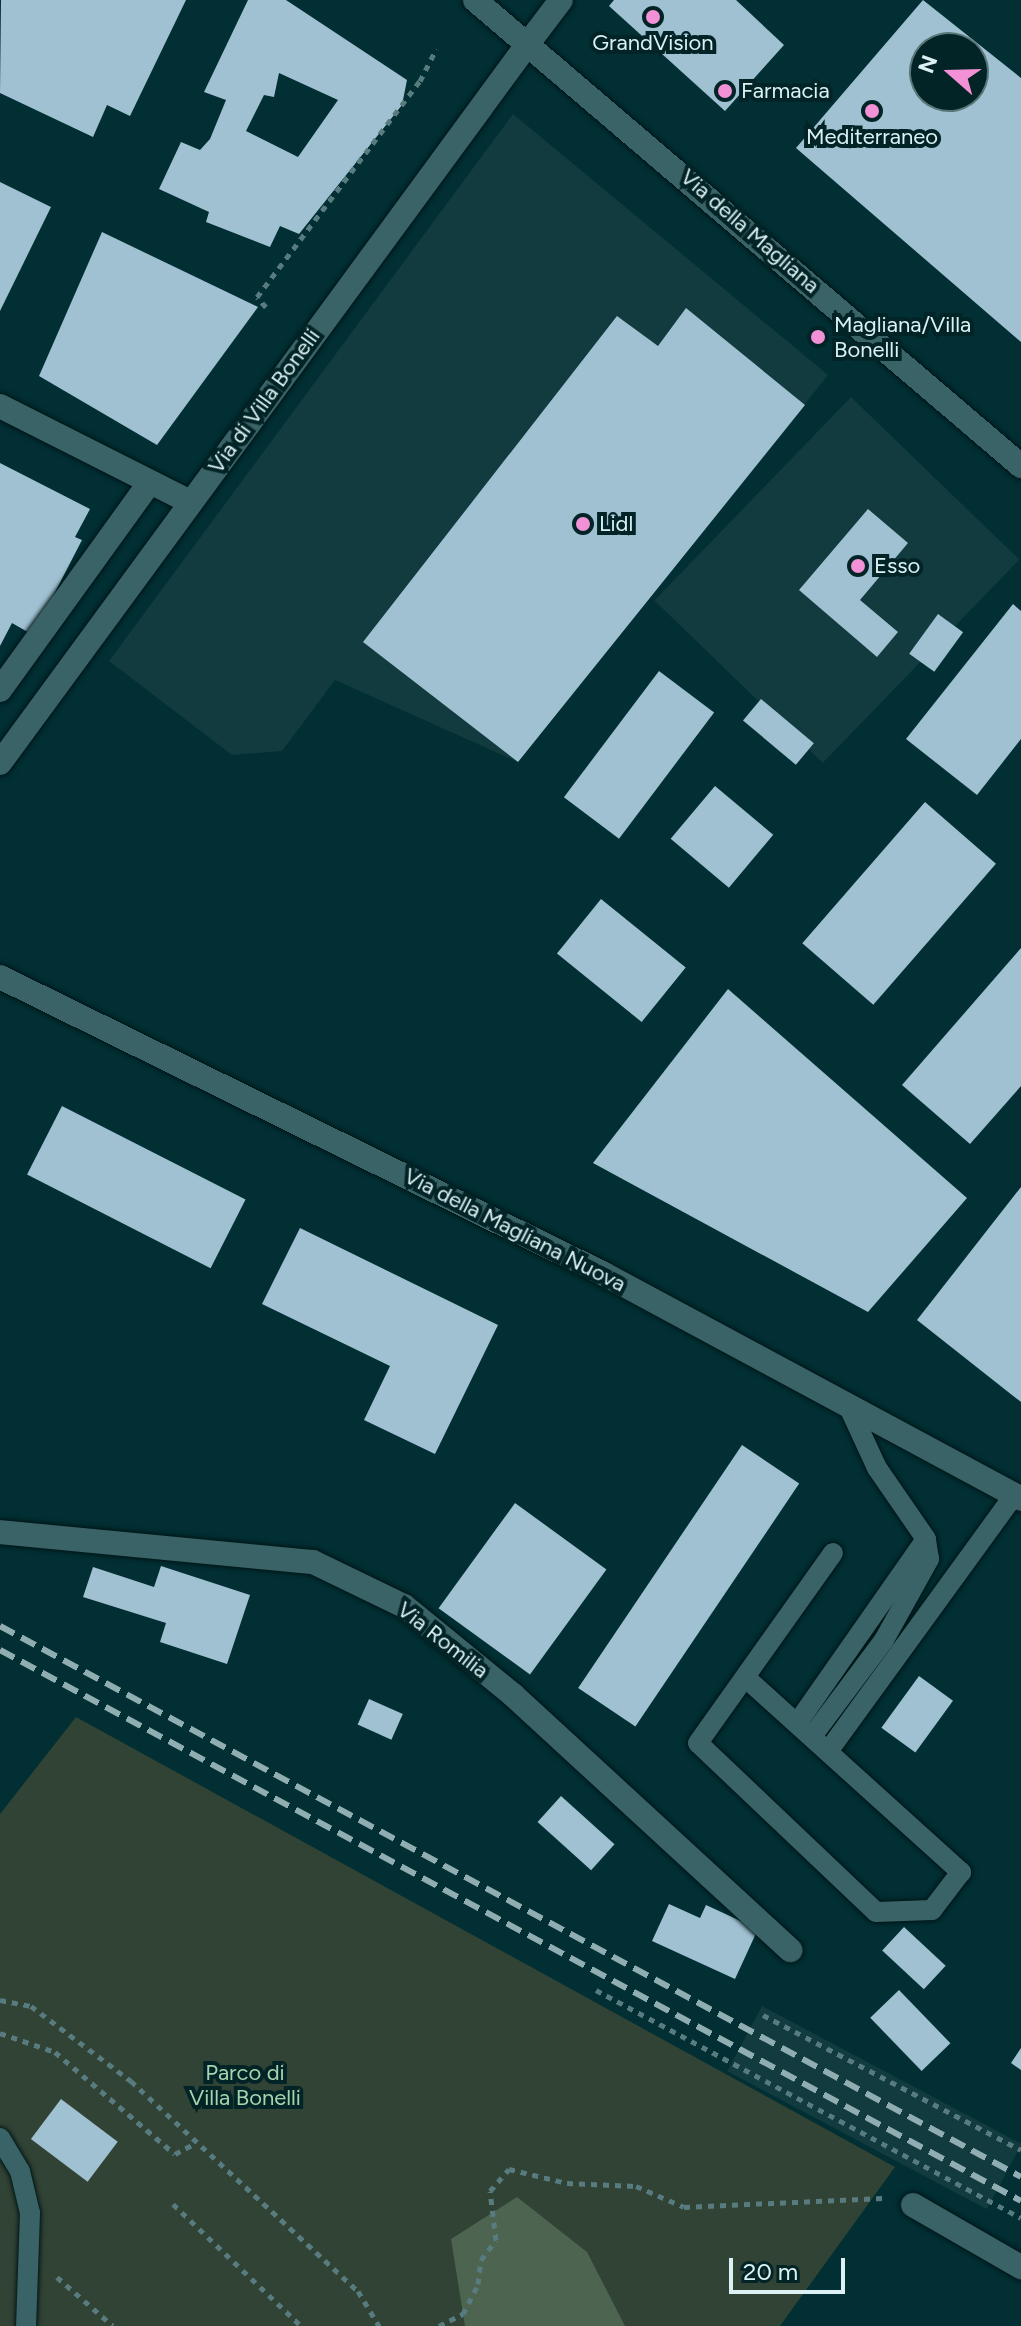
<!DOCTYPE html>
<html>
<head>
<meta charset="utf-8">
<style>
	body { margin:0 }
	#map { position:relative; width:1021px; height:2326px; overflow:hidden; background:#012f33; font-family:Figtree,sans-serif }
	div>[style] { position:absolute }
	.built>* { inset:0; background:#113b3f; transform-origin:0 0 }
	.green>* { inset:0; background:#314334 }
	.forest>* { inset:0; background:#4c6450 }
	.building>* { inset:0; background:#a0c1d2; transform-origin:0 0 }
	.path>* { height:5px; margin-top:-2.5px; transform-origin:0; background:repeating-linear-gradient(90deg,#577b7e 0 6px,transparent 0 12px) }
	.roads { filter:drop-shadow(0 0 2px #011517) drop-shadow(0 0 2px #011517) }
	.service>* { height:20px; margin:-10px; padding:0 10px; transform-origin:10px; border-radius:10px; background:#3a6367 }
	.pedestrian>* { height:24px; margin:-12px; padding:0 12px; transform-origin:12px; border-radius:12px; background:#3a6367 }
	.minor>* { height:24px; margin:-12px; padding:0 12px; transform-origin:12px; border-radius:12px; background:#3a6367 }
	.tertiary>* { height:24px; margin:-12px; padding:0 12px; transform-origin:12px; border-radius:12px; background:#3a6367 }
	.secondary>* { height:24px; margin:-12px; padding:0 12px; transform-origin:12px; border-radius:12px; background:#3a6367 }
	.rail>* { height:6px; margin-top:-3px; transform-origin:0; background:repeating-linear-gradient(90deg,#90aeb1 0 16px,transparent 0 24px) }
	.dots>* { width:22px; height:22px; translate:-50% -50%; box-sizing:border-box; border:4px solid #032427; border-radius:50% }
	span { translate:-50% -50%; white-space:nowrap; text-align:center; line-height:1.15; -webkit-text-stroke:8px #032427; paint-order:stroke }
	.poi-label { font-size:22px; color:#dbf1f3 }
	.left { translate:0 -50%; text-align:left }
	.street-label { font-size:22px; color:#dbf1f3 }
	.park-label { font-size:22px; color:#a5d4ad }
	.north { position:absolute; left:909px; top:32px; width:80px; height:80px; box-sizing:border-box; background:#032427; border:2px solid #597679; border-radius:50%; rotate:290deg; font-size:22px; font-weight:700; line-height:32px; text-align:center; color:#dbf1f3 }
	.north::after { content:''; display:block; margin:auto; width:28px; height:36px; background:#f391d6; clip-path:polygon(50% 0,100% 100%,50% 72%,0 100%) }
	.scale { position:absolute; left:729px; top:2258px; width:116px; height:36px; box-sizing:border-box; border:4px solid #dbf1f3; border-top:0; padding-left:10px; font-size:24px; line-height:28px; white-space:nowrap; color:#dbf1f3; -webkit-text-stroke:6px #032427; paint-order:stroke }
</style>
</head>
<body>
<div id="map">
	<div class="built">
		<i style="clip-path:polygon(513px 114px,828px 375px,518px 762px,335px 680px,282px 751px,232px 755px,109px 661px)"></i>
		<i style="left:851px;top:397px;width:234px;height:283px;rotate:44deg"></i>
		<i style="left:762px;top:2006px;width:294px;height:74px;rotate:28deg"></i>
	</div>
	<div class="green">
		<i style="clip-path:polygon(76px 1717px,895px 2167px,780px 2326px,0 2326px,0 1814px)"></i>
	</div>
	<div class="forest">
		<i style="clip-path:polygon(517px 2197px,587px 2252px,625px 2326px,465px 2326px,451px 2239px)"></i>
	</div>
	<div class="building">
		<i style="clip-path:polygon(1px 0,186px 0,130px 116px,107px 105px,93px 137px,0 93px)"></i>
		<i style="clip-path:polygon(evenodd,248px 0,286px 0,407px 80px,402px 105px,299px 234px,280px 226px,270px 247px,206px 222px,209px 212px,159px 189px,181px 142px,200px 150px,210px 139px,226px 100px,204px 92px,248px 0,279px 73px,338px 100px,298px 157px,246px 131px,264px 95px,274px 97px,279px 73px)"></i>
		<i style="clip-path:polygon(614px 0,736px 0,784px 45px,725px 111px,609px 6px)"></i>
		<i style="clip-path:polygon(evenodd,923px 0,1021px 78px,1021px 342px,796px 148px,923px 0,925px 48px,973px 48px,973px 96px,925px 96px,925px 48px)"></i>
		<i style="clip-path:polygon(0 182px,51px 207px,0 311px)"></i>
		<i style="clip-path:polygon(102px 232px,258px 307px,157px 445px,39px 376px)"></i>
		<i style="clip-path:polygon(686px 308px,805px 405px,518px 762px,363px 642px,617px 316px,658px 346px)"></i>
		<i style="clip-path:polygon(0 463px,90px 509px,75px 537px,82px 540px,33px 635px,12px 623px,0 646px)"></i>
		<i style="clip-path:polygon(868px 509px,908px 543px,860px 600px,898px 632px,877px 657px,799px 590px)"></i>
		<i style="clip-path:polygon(1013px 604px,1021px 611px,1021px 739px,977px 795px,906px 739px)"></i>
		<i style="left:938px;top:614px;width:31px;height:49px;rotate:36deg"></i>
		<i style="left:659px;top:671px;width:69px;height:158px;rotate:37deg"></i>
		<i style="left:761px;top:699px;width:69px;height:28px;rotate:40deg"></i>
		<i style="left:715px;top:786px;width:76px;height:69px;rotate:40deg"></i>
		<i style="left:925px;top:802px;width:94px;height:187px;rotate:41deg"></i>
		<i style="left:601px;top:899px;width:109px;height:70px;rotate:39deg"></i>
		<i style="clip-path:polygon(1021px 948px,1021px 1086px,970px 1144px,902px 1085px)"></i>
		<i style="clip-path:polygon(728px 989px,967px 1198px,868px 1312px,593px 1163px)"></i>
		<i style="left:62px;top:1106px;width:206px;height:77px;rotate:27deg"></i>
		<i style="clip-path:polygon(1021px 1187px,1021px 1402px,917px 1320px)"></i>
		<i style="clip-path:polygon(300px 1228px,498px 1325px,435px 1454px,364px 1420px,390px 1366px,262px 1304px)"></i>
		<i style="left:742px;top:1445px;width:69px;height:293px;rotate:34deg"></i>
		<i style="left:515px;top:1503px;width:113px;height:130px;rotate:36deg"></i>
		<i style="clip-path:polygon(161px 1566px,250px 1595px,227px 1664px,160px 1642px,166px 1623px,83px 1597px,93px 1567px,154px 1587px)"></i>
		<i style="left:919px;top:1676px;width:42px;height:64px;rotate:36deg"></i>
		<i style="left:369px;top:1699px;width:37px;height:28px;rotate:24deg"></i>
		<i style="left:561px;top:1796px;width:72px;height:35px;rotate:42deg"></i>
		<i style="clip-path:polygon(669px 1904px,700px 1918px,706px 1905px,758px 1929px,735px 1979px,652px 1941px)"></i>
		<i style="left:904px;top:1927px;width:57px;height:32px;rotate:43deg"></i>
		<i style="left:899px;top:1990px;width:74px;height:40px;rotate:46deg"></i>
		<i style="clip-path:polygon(1021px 2048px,1021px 2070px,1011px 2063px)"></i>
		<i style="left:61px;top:2099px;width:71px;height:50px;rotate:37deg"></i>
	</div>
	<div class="path">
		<i style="left:266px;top:307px;width:13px;rotate:-132deg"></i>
		<i style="left:257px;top:297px;width:271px;rotate:-53deg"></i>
		<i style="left:420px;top:81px;width:36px;rotate:-63deg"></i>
		<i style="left:596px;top:1990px;width:482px;rotate:28.2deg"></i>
		<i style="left:0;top:2000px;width:32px;rotate:11deg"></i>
		<i style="left:31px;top:2006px;width:125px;rotate:36.9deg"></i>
		<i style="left:131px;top:2081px;width:309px;rotate:42.8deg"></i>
		<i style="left:358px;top:2291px;width:41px;rotate:59deg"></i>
		<i style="left:763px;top:2015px;width:291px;rotate:27.6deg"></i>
		<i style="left:0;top:2033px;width:58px;rotate:19.1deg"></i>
		<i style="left:55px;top:2052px;width:157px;rotate:40.4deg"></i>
		<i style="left:175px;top:2154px;width:24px;rotate:-28deg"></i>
		<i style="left:173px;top:2204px;width:177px;rotate:43.6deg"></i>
		<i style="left:57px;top:2277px;width:74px;rotate:41.2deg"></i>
		<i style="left:439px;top:2326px;width:27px;rotate:-27deg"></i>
		<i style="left:463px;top:2314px;width:34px;rotate:-63deg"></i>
		<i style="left:478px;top:2284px;width:24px;rotate:-83deg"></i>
		<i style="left:481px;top:2260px;width:25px;rotate:-53deg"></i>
		<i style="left:496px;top:2240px;width:49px;rotate:-97deg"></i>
		<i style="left:490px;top:2191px;width:29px;rotate:-49deg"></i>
		<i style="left:509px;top:2169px;width:60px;rotate:13.6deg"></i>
		<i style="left:567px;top:2183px;width:69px;rotate:2.5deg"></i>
		<i style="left:636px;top:2186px;width:52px;rotate:23.6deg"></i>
		<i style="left:684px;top:2207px;width:199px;rotate:-2.6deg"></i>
	</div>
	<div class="roads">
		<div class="service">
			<i style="left:746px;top:1678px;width:290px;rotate:42.1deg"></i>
			<i style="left:961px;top:1872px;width:48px;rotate:127.3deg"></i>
			<i style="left:932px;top:1910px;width:56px;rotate:178deg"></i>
			<i style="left:876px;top:1912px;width:245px;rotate:-136.5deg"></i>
			<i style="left:698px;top:1743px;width:233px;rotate:-54.6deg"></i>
			<i style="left:798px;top:1722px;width:223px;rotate:-55deg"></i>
			<i style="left:813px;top:1735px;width:119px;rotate:-53.2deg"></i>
			<i style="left:884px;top:1640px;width:93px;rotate:-60.9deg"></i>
			<i style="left:929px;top:1559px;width:20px;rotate:-99deg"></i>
			<i style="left:926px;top:1539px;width:86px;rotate:-124.6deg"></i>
			<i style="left:877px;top:1468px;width:72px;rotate:-114.8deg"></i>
			<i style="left:829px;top:1750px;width:315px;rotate:-54deg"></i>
			<i style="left:0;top:2138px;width:39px;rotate:59deg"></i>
			<i style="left:20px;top:2171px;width:43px;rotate:76.6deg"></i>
			<i style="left:30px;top:2213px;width:113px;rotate:92deg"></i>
		</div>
		<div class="pedestrian">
			<i style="left:913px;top:2205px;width:125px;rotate:29.9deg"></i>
		</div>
		<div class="minor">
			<i style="left:530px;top:41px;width:51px;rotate:-52.9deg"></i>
			<i style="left:0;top:406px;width:213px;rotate:26.8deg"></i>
			<i style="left:0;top:690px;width:256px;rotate:-54.2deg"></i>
			<i style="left:0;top:1532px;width:314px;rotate:5.5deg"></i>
			<i style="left:313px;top:1562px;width:101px;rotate:25.8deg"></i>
			<i style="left:404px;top:1606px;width:141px;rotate:39.2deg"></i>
			<i style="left:513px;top:1695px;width:377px;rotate:42.6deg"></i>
		</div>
		<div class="tertiary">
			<i style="left:0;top:763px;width:896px;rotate:-53.72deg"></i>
		</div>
		<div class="secondary">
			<i style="left:475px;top:0;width:718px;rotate:40.48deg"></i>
			<i style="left:0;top:977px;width:673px;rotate:26.18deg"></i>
			<i style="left:604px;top:1274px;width:474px;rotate:28.3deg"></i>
		</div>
	</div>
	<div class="rail">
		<i style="left:0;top:1626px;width:1160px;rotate:28.35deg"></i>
		<i style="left:0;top:1650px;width:1160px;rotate:28.35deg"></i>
	</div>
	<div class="dots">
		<i style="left:653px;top:17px;background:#f391d6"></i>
		<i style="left:725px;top:91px;background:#f391d6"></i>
		<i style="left:872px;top:111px;background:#f391d6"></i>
		<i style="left:818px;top:337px;background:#f391d6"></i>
		<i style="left:583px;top:524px;background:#f391d6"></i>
		<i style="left:858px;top:566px;background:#f391d6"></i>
	</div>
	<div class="poi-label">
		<span style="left:653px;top:43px">GrandVision</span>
		<span class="left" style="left:741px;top:91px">Farmacia</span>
		<span style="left:872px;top:137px">Mediterraneo</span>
		<span class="left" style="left:834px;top:337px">Magliana/Villa<br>Bonelli</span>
		<span class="left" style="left:599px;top:524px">Lidl</span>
		<span class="left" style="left:874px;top:566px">Esso</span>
	</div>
	<div class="street-label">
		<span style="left:750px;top:231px;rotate:41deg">Via della Magliana</span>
		<span style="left:264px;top:401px;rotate:-54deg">Via di Villa Bonelli</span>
		<span style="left:515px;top:1230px;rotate:27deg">Via della Magliana Nuova</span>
		<span style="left:443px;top:1640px;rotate:38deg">Via Romilia</span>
	</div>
	<div class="park-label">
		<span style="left:245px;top:2085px">Parco di<br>Villa Bonelli</span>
	</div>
	<div class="north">N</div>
	<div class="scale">20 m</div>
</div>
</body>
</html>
